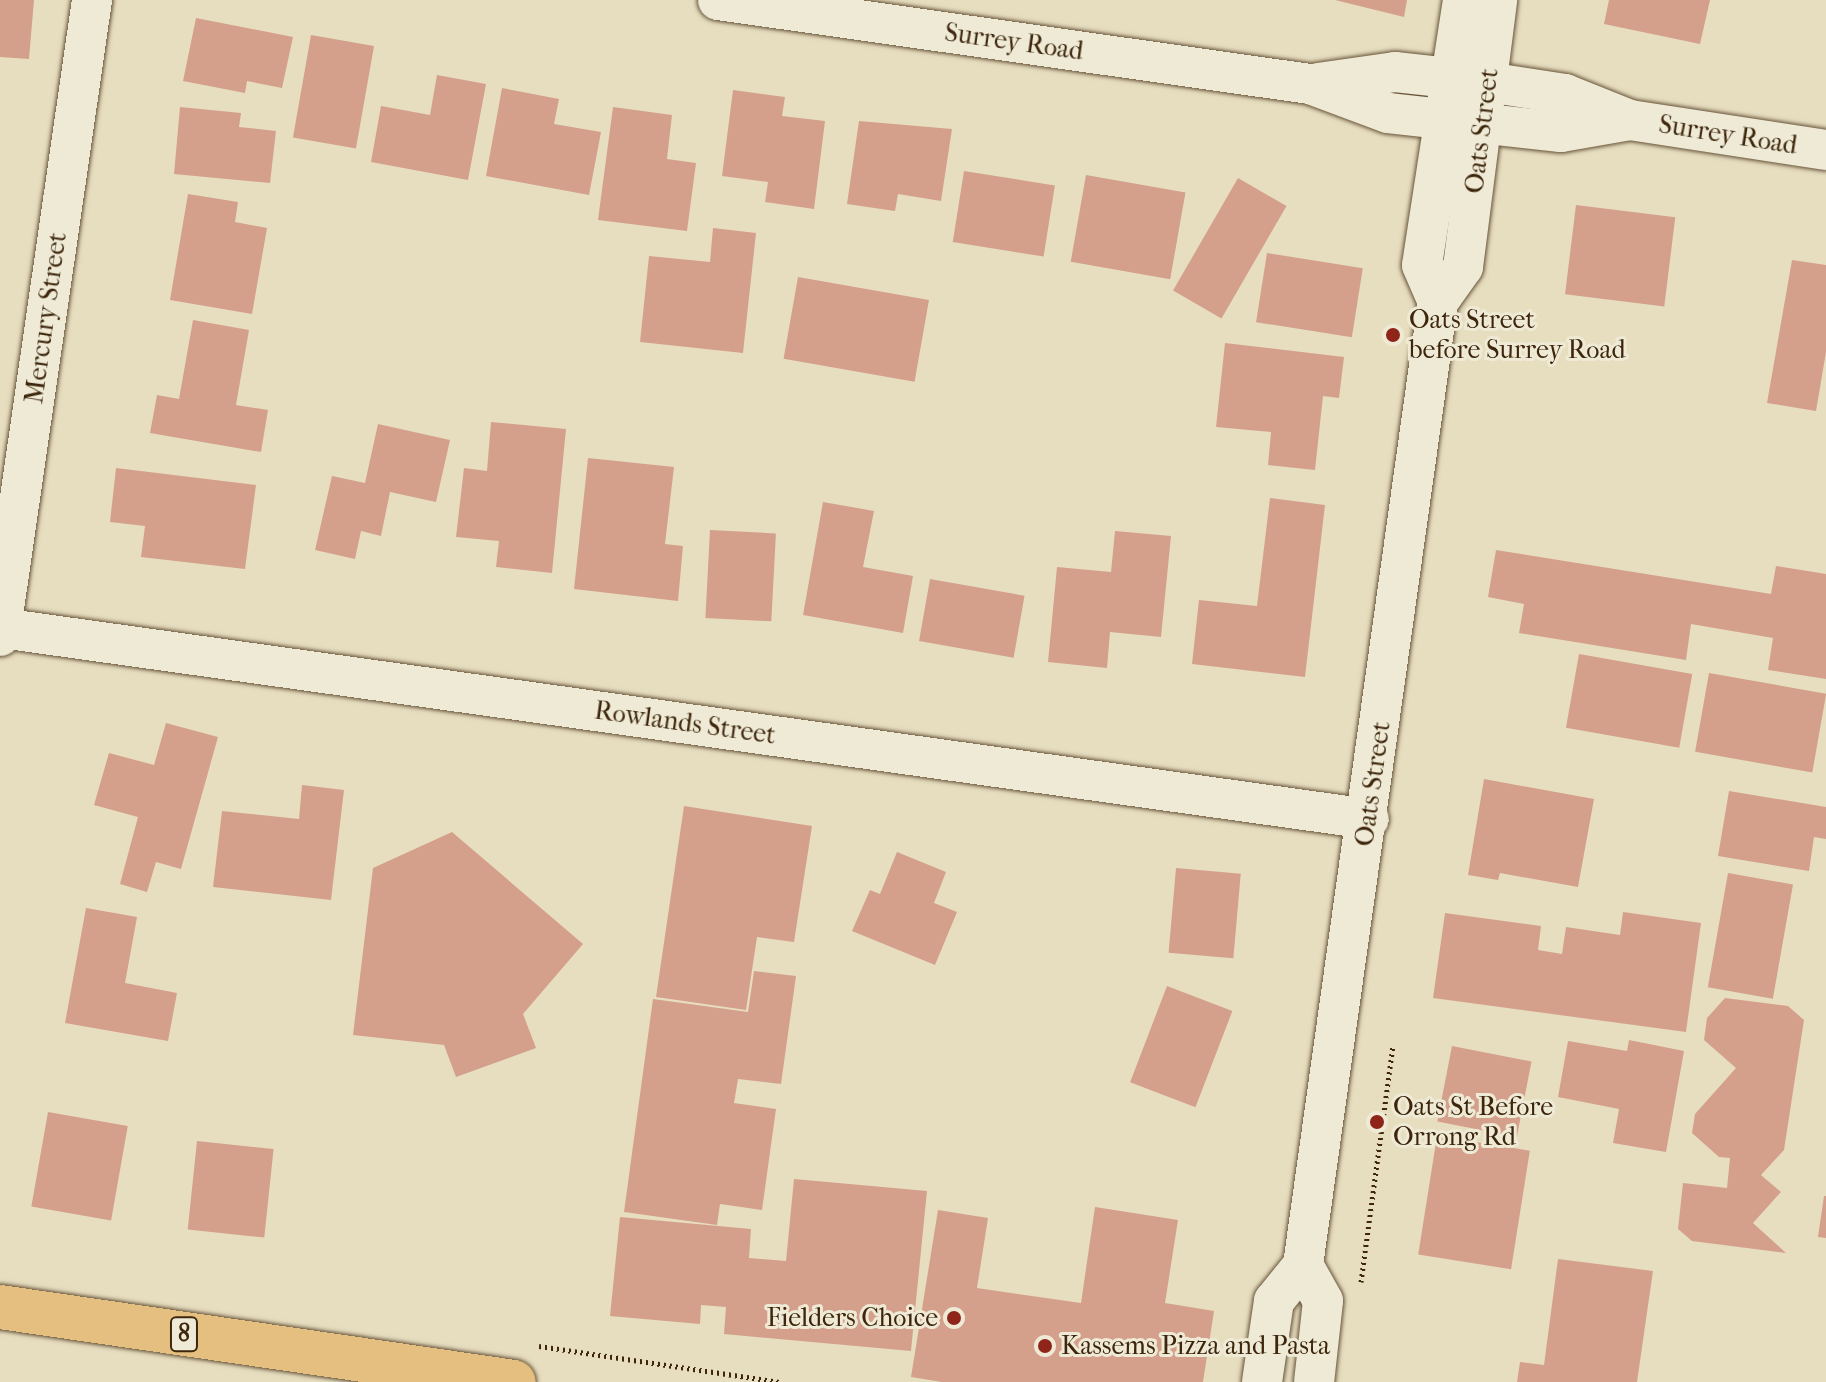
<!DOCTYPE html>
<html>
<head>
<meta charset="utf-8">
<style>
	body { margin:0 }
	#map { position:relative; width:1826px; height:1382px; overflow:hidden; background:#e7dec0; font-family:"IM FELL French Canon",serif }
	div>[style] { position:absolute }
	.building>* { inset:0; background:#d4a08c; transform-origin:0 0 }
	.path>* { height:5px; margin-top:-2.5px; transform-origin:0; background:repeating-linear-gradient(90deg,#3d260c 0 2px,transparent 0 6px) }
	.roads { filter:drop-shadow(0 0 2px #685439) drop-shadow(0 0 2px #685439) }
	.minor>* { height:40px; margin:-20px; padding:0 20px; transform-origin:20px; border-radius:20px; background:#efead6 }
	.highway>* { height:44px; margin:-22px; padding:0 22px; transform-origin:22px; border-radius:22px; background:#e4bf80 }
	.dots>* { width:22px; height:22px; translate:-50% -50%; box-sizing:border-box; border:4px solid #efead6; border-radius:50% }
	span { translate:-50% -50%; white-space:nowrap; text-align:center; line-height:1.15; -webkit-text-stroke:6px #efead6; paint-order:stroke }
	.shield-label span { padding:2px 6px; background:#efead6; border:2px solid; border-radius:6px; -webkit-text-stroke-width:0 }
	.shield-label { font-size:24px; color:#3d260c; font-weight:700 }
	.street-label { font-size:26px; color:#3d260c }
	.poi-label { font-size:26px; color:#3d260c }
	.left { translate:0 -50%; text-align:left }
	.right { translate:-100% -50%; text-align:right }
</style>
</head>
<body>
<div id="map">
	<div class="building">
		<i style="clip-path:polygon(0 0,34px 0,29px 59px,0 57px)"></i>
		<i style="clip-path:polygon(1335px 0,1407px 0,1404px 17px)"></i>
		<i style="clip-path:polygon(1609px 0,1710px 0,1700px 44px,1604px 24px)"></i>
		<i style="clip-path:polygon(196px 18px,293px 37px,282px 88px,247px 81px,245px 93px,183px 81px)"></i>
		<i style="left:311px;top:35px;width:64px;height:104px;rotate:10deg"></i>
		<i style="clip-path:polygon(437px 75px,486px 84px,468px 180px,371px 162px,381px 106px,430px 115px)"></i>
		<i style="clip-path:polygon(502px 88px,559px 99px,554px 124px,601px 132px,589px 195px,486px 176px)"></i>
		<i style="clip-path:polygon(733px 90px,785px 97px,782px 116px,825px 121px,814px 209px,765px 202px,768px 182px,722px 176px)"></i>
		<i style="clip-path:polygon(180px 107px,241px 113px,239px 127px,276px 131px,270px 183px,174px 174px)"></i>
		<i style="clip-path:polygon(613px 107px,672px 115px,667px 159px,696px 163px,687px 231px,598px 220px)"></i>
		<i style="clip-path:polygon(859px 121px,952px 129px,941px 201px,898px 194px,895px 211px,847px 204px)"></i>
		<i style="left:964px;top:171px;width:92px;height:72px;rotate:9deg"></i>
		<i style="left:1086px;top:175px;width:101px;height:88px;rotate:10deg"></i>
		<i style="left:1238px;top:178px;width:56px;height:130px;rotate:30deg"></i>
		<i style="clip-path:polygon(188px 194px,238px 202px,235px 222px,267px 228px,252px 314px,170px 300px)"></i>
		<i style="left:1576px;top:205px;width:100px;height:90px;rotate:7deg"></i>
		<i style="clip-path:polygon(713px 228px,756px 233px,743px 353px,640px 342px,649px 256px,710px 262px)"></i>
		<i style="left:1267px;top:253px;width:97px;height:70px;rotate:9deg"></i>
		<i style="clip-path:polygon(1792px 260px,1826px 265px,1826px 352px,1816px 411px,1767px 403px)"></i>
		<i style="left:798px;top:277px;width:133px;height:83px;rotate:10deg"></i>
		<i style="clip-path:polygon(193px 320px,249px 330px,236px 405px,268px 410px,261px 452px,150px 433px,157px 395px,179px 399px)"></i>
		<i style="clip-path:polygon(1225px 343px,1344px 357px,1339px 398px,1323px 396px,1315px 470px,1268px 465px,1271px 432px,1216px 427px)"></i>
		<i style="clip-path:polygon(491px 422px,566px 429px,552px 573px,496px 567px,499px 541px,456px 537px,464px 468px,487px 471px)"></i>
		<i style="clip-path:polygon(378px 424px,450px 440px,436px 502px,390px 492px,381px 536px,361px 531px,355px 559px,315px 550px,332px 476px,365px 483px)"></i>
		<i style="clip-path:polygon(588px 458px,674px 467px,665px 544px,683px 546px,678px 601px,574px 589px)"></i>
		<i style="clip-path:polygon(116px 468px,256px 485px,245px 569px,141px 557px,145px 526px,110px 522px)"></i>
		<i style="clip-path:polygon(1270px 498px,1325px 505px,1305px 677px,1192px 664px,1199px 600px,1257px 606px)"></i>
		<i style="clip-path:polygon(823px 502px,874px 511px,863px 567px,913px 576px,903px 633px,803px 615px)"></i>
		<i style="left:710px;top:530px;width:66px;height:88px;rotate:3deg"></i>
		<i style="clip-path:polygon(1115px 531px,1171px 536px,1161px 637px,1110px 632px,1107px 668px,1048px 662px,1057px 567px,1111px 572px)"></i>
		<i style="clip-path:polygon(1496px 550px,1771px 594px,1776px 566px,1826px 574px,1826px 679px,1768px 670px,1773px 638px,1691px 624px,1686px 660px,1519px 633px,1524px 604px,1488px 597px)"></i>
		<i style="left:930px;top:579px;width:96px;height:63px;rotate:10deg"></i>
		<i style="left:1579px;top:654px;width:115px;height:75px;rotate:10deg"></i>
		<i style="left:1709px;top:673px;width:119px;height:80px;rotate:10deg"></i>
		<i style="clip-path:polygon(166px 723px,218px 737px,181px 869px,156px 862px,147px 892px,120px 884px,138px 817px,94px 805px,109px 753px,154px 765px)"></i>
		<i style="clip-path:polygon(1484px 779px,1594px 799px,1578px 887px,1500px 873px,1498px 880px,1468px 875px)"></i>
		<i style="clip-path:polygon(302px 785px,344px 790px,331px 900px,213px 887px,222px 811px,299px 819px)"></i>
		<i style="clip-path:polygon(1729px 791px,1826px 807px,1826px 839px,1814px 837px,1809px 871px,1718px 856px)"></i>
		<i style="clip-path:polygon(684px 806px,812px 826px,794px 942px,757px 937px,746px 1010px,656px 997px)"></i>
		<i style="clip-path:polygon(452px 832px,583px 944px,523px 1014px,536px 1048px,456px 1077px,444px 1045px,353px 1035px,373px 868px)"></i>
		<i style="clip-path:polygon(897px 852px,946px 872px,934px 903px,957px 912px,935px 965px,852px 931px,870px 890px,880px 894px)"></i>
		<i style="left:1176px;top:868px;width:65px;height:85px;rotate:5deg"></i>
		<i style="left:1728px;top:873px;width:66px;height:116px;rotate:10deg"></i>
		<i style="clip-path:polygon(86px 908px,137px 917px,125px 983px,177px 993px,168px 1041px,65px 1023px)"></i>
		<i style="clip-path:polygon(1623px 912px,1701px 923px,1686px 1032px,1433px 998px,1445px 913px,1541px 926px,1538px 950px,1562px 954px,1566px 927px,1620px 935px)"></i>
		<i style="clip-path:polygon(754px 971px,796px 976px,781px 1084px,738px 1079px,734px 1103px,776px 1109px,762px 1210px,720px 1204px,717px 1225px,624px 1212px,653px 999px,748px 1012px)"></i>
		<i style="left:1167px;top:986px;width:70px;height:103px;rotate:21deg"></i>
		<i style="clip-path:polygon(1725px 998px,1788px 1006px,1804px 1020px,1784px 1150px,1761px 1175px,1781px 1192px,1753px 1223px,1786px 1253px,1692px 1241px,1678px 1229px,1683px 1183px,1727px 1188px,1730px 1158px,1719px 1157px,1692px 1133px,1695px 1114px,1736px 1068px,1704px 1040px,1707px 1018px)"></i>
		<i style="clip-path:polygon(1629px 1040px,1684px 1051px,1666px 1152px,1613px 1143px,1619px 1109px,1558px 1097px,1568px 1041px,1627px 1051px)"></i>
		<i style="left:1452px;top:1046px;width:81px;height:77px;rotate:11deg"></i>
		<i style="left:48px;top:1112px;width:81px;height:96px;rotate:10deg"></i>
		<i style="left:1437px;top:1136px;width:94px;height:120px;rotate:9deg"></i>
		<i style="left:197px;top:1141px;width:77px;height:89px;rotate:6deg"></i>
		<i style="clip-path:polygon(794px 1179px,927px 1191px,911px 1351px,724px 1334px,726px 1307px,701px 1305px,700px 1324px,610px 1316px,620px 1217px,751px 1229px,749px 1258px,786px 1261px)"></i>
		<i style="clip-path:polygon(1824px 1196px,1826px 1196px,1826px 1238px,1818px 1237px)"></i>
		<i style="clip-path:polygon(1095px 1207px,1178px 1220px,1165px 1303px,1214px 1311px,1203px 1382px,942px 1382px,911px 1377px,938px 1210px,988px 1218px,977px 1288px,1081px 1303px)"></i>
		<i style="clip-path:polygon(1558px 1259px,1653px 1271px,1637px 1382px,1517px 1382px,1520px 1362px,1544px 1365px)"></i>
	</div>
	<div class="path">
		<i style="left:1361px;top:1282px;width:238px;rotate:-82.3deg"></i>
		<i style="left:539px;top:1346px;width:243px;rotate:8.5deg"></i>
	</div>
	<div class="roads">
		<div class="minor">
			<i style="left:718px;top:0;width:598px;rotate:8.08deg"></i>
			<i style="left:1310px;top:84px;width:83px;rotate:20.4deg"></i>
			<i style="left:1388px;top:113px;width:174px;rotate:6.3deg"></i>
			<i style="left:1561px;top:132px;width:70px;rotate:-9.9deg"></i>
			<i style="left:1318px;top:83px;width:78px;rotate:-8.1deg"></i>
			<i style="left:1395px;top:72px;width:93px;rotate:6.2deg"></i>
			<i style="left:1487px;top:82px;width:79px;rotate:8.7deg"></i>
			<i style="left:1565px;top:94px;width:70px;rotate:21.8deg"></i>
			<i style="left:1630px;top:120px;width:198px;rotate:8.7deg"></i>
			<i style="left:1438px;top:302px;width:40px;rotate:-113.4deg"></i>
			<i style="left:1422px;top:265px;width:268px;rotate:-81.2deg"></i>
			<i style="left:1px;top:628px;width:1381px;rotate:7.95deg"></i>
			<i style="left:0;top:636px;width:643px;rotate:-81.77deg"></i>
			<i style="left:1303px;top:1265px;width:41px;rotate:60.9deg"></i>
			<i style="left:1323px;top:1301px;width:81px;rotate:96.3deg"></i>
			<i style="left:1262px;top:1382px;width:82px;rotate:-81.6deg"></i>
			<i style="left:1274px;top:1301px;width:46px;rotate:-51.1deg"></i>
			<i style="left:1303px;top:1265px;width:972px;rotate:-82.02deg"></i>
			<i style="left:1438px;top:302px;width:43px;rotate:-54.5deg"></i>
			<i style="left:1463px;top:267px;width:269px;rotate:-82.7deg"></i>
		</div>
		<div class="highway">
			<i style="left:0;top:1307px;width:519px;rotate:8.3deg"></i>
		</div>
	</div>
	<div class="dots">
		<i style="left:1393px;top:335px;background:#8f2418"></i>
		<i style="left:1377px;top:1122px;background:#8f2418"></i>
		<i style="left:954px;top:1318px;background:#8f2418"></i>
		<i style="left:1045px;top:1346px;background:#8f2418"></i>
	</div>
	<div class="shield-label">
		<span style="left:184px;top:1334px">8</span>
	</div>
	<div class="street-label">
		<span style="left:1014px;top:42px;rotate:8deg">Surrey Road</span>
		<span style="left:1482px;top:131px;rotate:-83deg">Oats Street</span>
		<span style="left:1728px;top:135px;rotate:9deg">Surrey Road</span>
		<span style="left:46px;top:318px;rotate:-82deg">Mercury Street</span>
		<span style="left:685px;top:723px;rotate:8deg">Rowlands Street</span>
		<span style="left:1373px;top:784px;rotate:-82deg">Oats Street</span>
	</div>
	<div class="poi-label">
		<span class="left" style="left:1409px;top:335px">Oats Street<br>before Surrey Road</span>
		<span class="left" style="left:1393px;top:1122px">Oats St Before<br>Orrong Rd</span>
		<span class="right" style="left:938px;top:1318px">Fielders Choice</span>
		<span class="left" style="left:1061px;top:1346px">Kassems Pizza and Pasta</span>
	</div>
</div>
</body>
</html>
